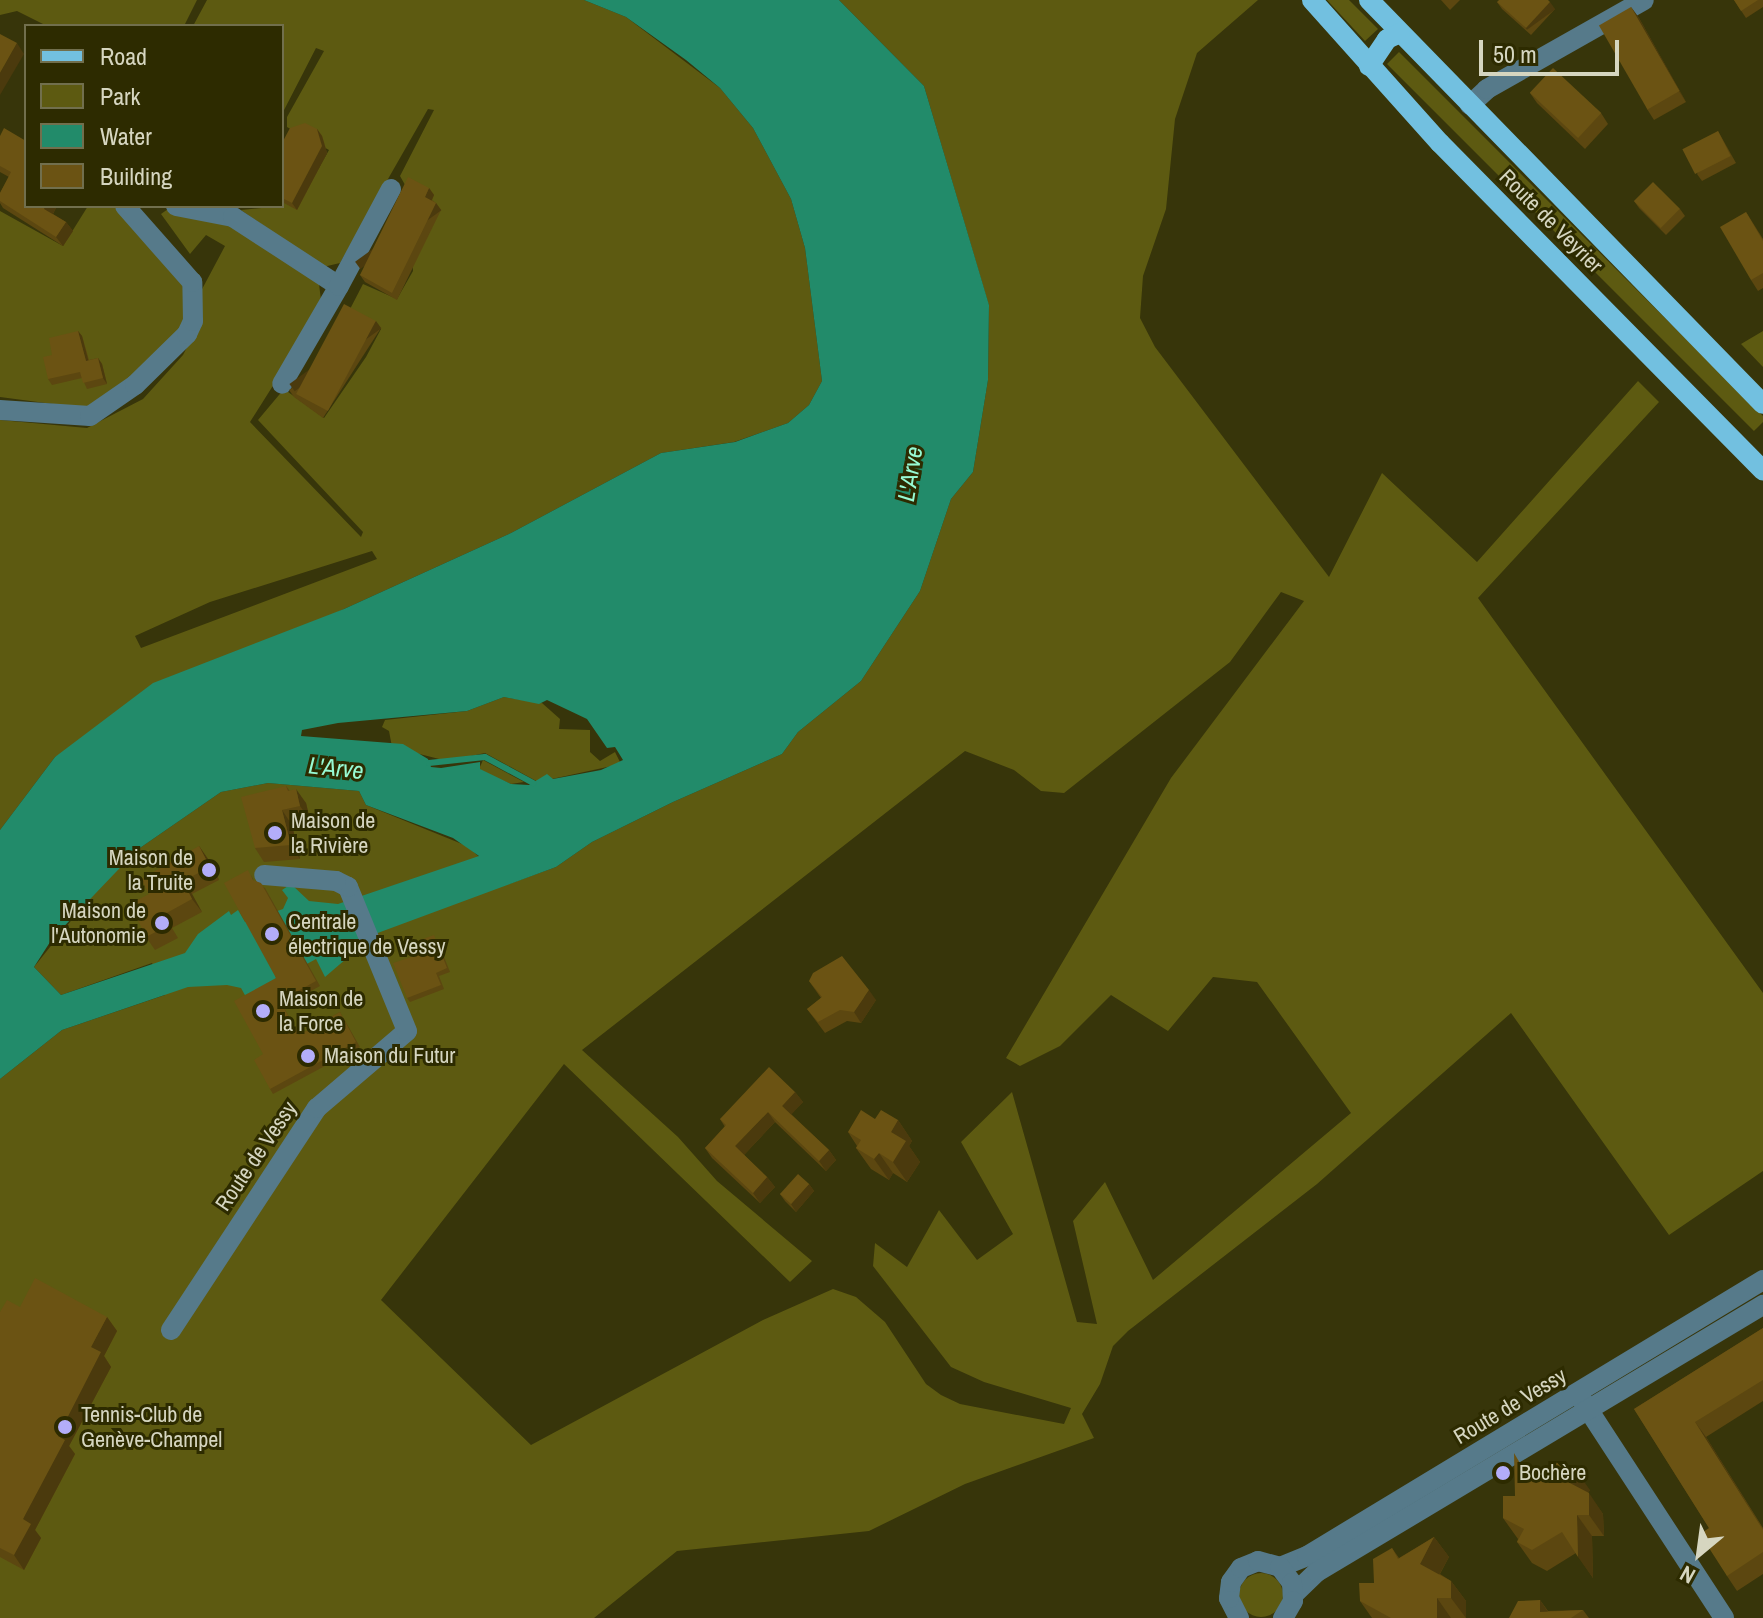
<!DOCTYPE html>
<html>
<head>
<meta charset="utf-8">
<style>
	body { margin:0 }
	#map { position:relative; width:1763px; height:1618px; overflow:hidden; background:#37350a; font-family:"Archivo Narrow",sans-serif }
	div>[style] { position:absolute }
	.green>* { inset:0; background:#5d5a11; transform-origin:0 0 }
	.round { border-radius:50% }
	.water>* { inset:0; background:#228b6a }
	.stream>* { height:6px; margin:-3px; padding:0 3px; transform-origin:3px; border-radius:3px; background:#228b6a }
	.minor>* { height:20px; margin:-10px; padding:0 10px; transform-origin:10px; border-radius:10px; background:#567a8a }
	.major>* { height:20px; margin:-10px; padding:0 10px; transform-origin:10px; border-radius:10px; background:#72c0e0 }
	.wall>* { inset:0; background:#5c4710 }
	.shaded-wall>* { inset:0; background:#4b3a0d; transform-origin:0 0 }
	.building>* { inset:0; background:#6b5313; transform-origin:0 0 }
	.dots>* { width:22px; height:22px; translate:-50% -50%; box-sizing:border-box; border:4px solid #2d2b00; border-radius:50% }
	span { translate:-50% -50%; white-space:nowrap; text-align:center; line-height:1.15; -webkit-text-stroke:6px #2d2b00; paint-order:stroke }
	.street-label { font-size:22px; color:#d6d6c0 }
	.poi-label { font-size:22px; color:#d6d6c0 }
	.left { translate:0 -50%; text-align:left }
	.right { translate:-100% -50%; text-align:right }
	.water-label { font-size:24px; color:#97fad4; font-style:italic }
	.legend { position:absolute; left:24px; top:24px; width:260px; height:184px; box-sizing:border-box; background:#2d2b00; border:2px solid #716f4d; margin:0; padding:10px 14px; list-style:none; font-size:24px; color:#d6d6c0 }
	.legend li { display:flex; align-items:center; gap:16px; height:40px }
	.legend b { width:40px; border:2px solid #716f4d }
	.north { position:absolute; left:1659px; top:1514px; width:80px; height:80px; -webkit-text-stroke:6px #2d2b00; paint-order:stroke; rotate:209deg; font-size:22px; font-weight:700; line-height:32px; text-align:center; color:#d6d6c0 }
	.north::after { content:''; display:block; margin:auto; width:28px; height:36px; background:#d6d6c0; clip-path:polygon(50% 0,100% 100%,50% 72%,0 100%) }
	.scale { position:absolute; left:1479px; top:40px; width:140px; height:36px; box-sizing:border-box; border:4px solid #d6d6c0; border-top:0; padding-left:10px; font-size:24px; line-height:28px; white-space:nowrap; color:#d6d6c0; -webkit-text-stroke:6px #2d2b00; paint-order:stroke }
</style>
</head>
<body>
<div id="map">
	<div class="green">
		<i style="clip-path:polygon(0 0,197px 0,184px 26px,47px 26px,17px 11px,0 15px)"></i>
		<i style="clip-path:polygon(evenodd,207px 0,584px 0,626px 17px,720px 88px,753px 128px,791px 199px,805px 248px,822px 381px,809px 405px,788px 423px,734px 442px,661px 453px,511px 533px,344px 609px,55px 757px,0 830px,0 420px,87px 428px,143px 399px,183px 355px,200px 322px,200px 293px,225px 246px,206px 235px,190px 254px,161px 214px,168px 209px,231px 222px,318px 276px,322px 308px,250px 422px,361px 537px,363px 532px,258px 420px,284px 389px,324px 418px,366px 357px,381px 329px,349px 311px,363px 284px,397px 299px,413px 271px,409px 192px,400px 176px,434px 110px,428px 109px,340px 263px,323px 267px,241px 210px,282px 206px,282px 183px,304px 195px,329px 150px,287px 127px,287px 117px,324px 51px,316px 48px,282px 114px,282px 26px,193px 26px,207px 0,372px 551px,377px 559px,141px 648px,135px 636px,210px 602px,372px 551px)"></i>
		<i style="clip-path:polygon(evenodd,839px 0,1258px 0,1197px 53px,1175px 119px,1166px 209px,1143px 276px,1140px 318px,1155px 347px,1329px 577px,1382px 473px,1477px 562px,1638px 381px,1659px 402px,1478px 598px,1763px 993px,1763px 1171px,1669px 1235px,1511px 1013px,1317px 1184px,1128px 1331px,1113px 1346px,1100px 1384px,1082px 1414px,1094px 1438px,965px 1484px,869px 1531px,677px 1551px,594px 1618px,0 1618px,0 1079px,62px 1030px,165px 995px,152px 963px,61px 995px,34px 967px,98px 887px,137px 850px,221px 792px,268px 783px,359px 791px,366px 805px,467px 846px,509px 884px,556px 867px,592px 842px,673px 802px,782px 754px,798px 732px,861px 681px,920px 591px,951px 499px,973px 472px,988px 380px,989px 306px,924px 86px,839px 0,1281px 592px,1304px 601px,1171px 778px,1006px 1058px,1020px 1066px,1060px 1046px,1111px 995px,1168px 1031px,1213px 977px,1257px 982px,1351px 1113px,1153px 1280px,1105px 1182px,1073px 1221px,1097px 1324px,1077px 1322px,1012px 1092px,961px 1142px,1013px 1234px,977px 1260px,939px 1210px,907px 1267px,875px 1243px,873px 1266px,951px 1367px,984px 1382px,1071px 1408px,1064px 1424px,960px 1404px,941px 1395px,926px 1384px,885px 1322px,856px 1297px,833px 1289px,763px 1320px,531px 1445px,381px 1300px,564px 1064px,790px 1282px,812px 1261px,717px 1181px,678px 1137px,582px 1050px,965px 751px,1014px 770px,1041px 791px,1064px 793px,1230px 662px,1281px 592px)"></i>
		<i style="clip-path:polygon(1327px 0,1349px 0,1378px 29px,1365px 41px)"></i>
		<i style="left:1399px;top:52px;width:519px;height:17px;rotate:45deg"></i>
		<i style="clip-path:polygon(88px 206px,116px 206px,182px 281px,187px 315px,171px 343px,91px 409px,0 397px,0 211px,63px 246px)"></i>
		<i style="clip-path:polygon(1763px 331px,1763px 367px,1741px 344px)"></i>
		<i style="clip-path:polygon(504px 697px,542px 703px,560px 719px,559px 729px,590px 730px,590px 752px,600px 761px,615px 752px,621px 764px,538px 782px,485px 753px,447px 761px,392px 747px,389px 731px,382px 727px,385px 720px,467px 711px)"></i>
		<i style="clip-path:polygon(483px 760px,524px 782px,511px 784px,491px 776px,479px 769px)"></i>
		<i class="round" style="left:1239px;top:1573px;width:44px;height:44px"></i>
	</div>
	<div class="water">
		<i style="clip-path:polygon(evenodd,584px 0,839px 0,924px 86px,989px 305px,988px 380px,973px 472px,951px 499px,920px 591px,861px 681px,798px 732px,782px 754px,673px 802px,592px 842px,556px 867px,375px 934px,325px 977px,316px 959px,246px 997px,241px 988px,227px 985px,188px 987px,62px 1030px,0 1079px,0 830px,55px 757px,153px 683px,344px 609px,511px 533px,661px 453px,735px 442px,788px 423px,809px 405px,822px 381px,805px 248px,791px 199px,753px 128px,720px 88px,686px 60px,626px 17px,584px 0,504px 697px,539px 704px,547px 700px,587px 719px,607px 748px,615px 747px,623px 760px,601px 770px,553px 779px,547px 774px,529px 785px,511px 784px,480px 769px,480px 762px,441px 768px,431px 767px,428px 759px,403px 744px,301px 736px,302px 730px,338px 723px,467px 711px,504px 697px,584px 0,268px 783px,359px 791px,366px 805px,453px 838px,479px 856px,338px 904px,309px 901px,291px 884px,282px 890px,288px 898px,283px 909px,245px 922px,238px 910px,231px 915px,229px 911px,198px 934px,185px 953px,61px 995px,34px 967px,52px 939px,137px 850px,221px 792px,268px 783px)"></i>
	</div>
	<div class="stream">
		<i style="left:429px;top:763px;width:56px;rotate:-6.1deg"></i>
		<i style="left:485px;top:757px;width:55px;rotate:28.4deg"></i>
	</div>
	<div class="minor">
		<i style="left:1470px;top:105px;width:23px;rotate:-43deg"></i>
		<i style="left:1487px;top:89px;width:180px;rotate:-29.5deg"></i>
		<i style="left:176px;top:206px;width:58px;rotate:10.9deg"></i>
		<i style="left:233px;top:217px;width:126px;rotate:33.1deg"></i>
		<i style="left:339px;top:286px;width:113px;rotate:120.2deg"></i>
		<i style="left:339px;top:286px;width:110px;rotate:-61.8deg"></i>
		<i style="left:0;top:410px;width:90px;rotate:3.8deg"></i>
		<i style="left:90px;top:416px;width:55px;rotate:-34.6deg"></i>
		<i style="left:135px;top:385px;width:73px;rotate:-44.4deg"></i>
		<i style="left:187px;top:334px;width:14px;rotate:-65deg"></i>
		<i style="left:193px;top:321px;width:39px;rotate:-91deg"></i>
		<i style="left:192px;top:282px;width:101px;rotate:-131.4deg"></i>
		<i style="left:171px;top:1330px;width:266px;rotate:-56.7deg"></i>
		<i style="left:317px;top:1108px;width:118px;rotate:-40.5deg"></i>
		<i style="left:407px;top:1031px;width:156px;rotate:-112.3deg"></i>
		<i style="left:348px;top:887px;width:13px;rotate:-153deg"></i>
		<i style="left:336px;top:881px;width:72px;rotate:-175.2deg"></i>
		<i style="left:1582px;top:1400px;width:260px;rotate:56.9deg"></i>
		<i style="left:1280px;top:1567px;width:29px;rotate:-22deg"></i>
		<i style="left:1307px;top:1556px;width:533px;rotate:-31.18deg"></i>
		<i style="left:1294px;top:1594px;width:32px;rotate:-44deg"></i>
		<i style="left:1317px;top:1572px;width:520px;rotate:-30.91deg"></i>
		<i style="left:1239px;top:1618px;width:22px;rotate:-117deg"></i>
		<i style="left:1229px;top:1598px;width:16px;rotate:-83deg"></i>
		<i style="left:1231px;top:1582px;width:17px;rotate:-54deg"></i>
		<i style="left:1241px;top:1568px;width:18px;rotate:-22deg"></i>
		<i style="left:1258px;top:1561px;width:23px;rotate:15deg"></i>
		<i style="left:1280px;top:1567px;width:20px;rotate:53deg"></i>
		<i style="left:1292px;top:1583px;width:18px;rotate:87deg"></i>
		<i style="left:1293px;top:1601px;width:20px;rotate:120deg"></i>
	</div>
	<div class="major">
		<i style="left:1312px;top:0;width:192px;rotate:48.2deg"></i>
		<i style="left:1440px;top:143px;width:460px;rotate:45.4deg"></i>
		<i style="left:1369px;top:0;width:564px;rotate:45.72deg"></i>
		<i style="left:1369px;top:66px;width:32px;rotate:-56deg"></i>
		<i style="left:1387px;top:39px;width:14px;rotate:-25deg"></i>
	</div>
	<div class="wall">
		<i style="clip-path:polygon(1441px 0,1460px 0,1450px 10px)"></i>
		<i style="clip-path:polygon(1734px 0,1763px 0,1763px 7px,1746px 18px)"></i>
		<i style="clip-path:polygon(1497px 2px,1555px 9px,1531px 35px,1502px 9px)"></i>
		<i style="clip-path:polygon(1631px 7px,1639px 18px,1686px 102px,1654px 120px,1647px 109px)"></i>
		<i style="clip-path:polygon(1530px 93px,1601px 113px,1608px 124px,1585px 149px,1537px 103px)"></i>
		<i style="clip-path:polygon(317px 129px,322px 136px,327px 153px,297px 210px,282px 202px,282px 143px)"></i>
		<i style="clip-path:polygon(1718px 131px,1736px 163px,1702px 181px,1697px 174px)"></i>
		<i style="clip-path:polygon(0 136px,26px 206px,57px 206px,53px 214px,66px 222px,73px 231px,63px 246px,3px 208px,0 203px,0 193px,9px 177px,0 172px)"></i>
		<i style="clip-path:polygon(429px 188px,434px 195px,432px 200px,436px 203px,441px 210px,397px 300px,365px 282px,360px 275px)"></i>
		<i style="clip-path:polygon(1634px 201px,1680px 209px,1685px 216px,1666px 235px,1639px 208px)"></i>
		<i style="clip-path:polygon(1746px 212px,1763px 239px,1763px 288px,1758px 291px,1751px 280px)"></i>
		<i style="clip-path:polygon(381px 328px,323px 418px,294px 397px,289px 390px)"></i>
		<i style="clip-path:polygon(78px 331px,82px 336px,89px 360px,98px 358px,102px 364px,107px 384px,87px 389px,82px 378px,52px 385px,48px 379px,52px 355px)"></i>
		<i style="clip-path:polygon(286px 786px,290px 791px,306px 803px,310px 820px,292px 825px,300px 859px,264px 862px,255px 848px)"></i>
		<i style="clip-path:polygon(199px 846px,208px 859px,219px 880px,192px 894px,202px 912px,172px 928px,178px 938px,155px 950px,146px 937px)"></i>
		<i style="clip-path:polygon(251px 875px,254px 881px,265px 888px,320px 986px,283px 1006px,299px 1035px,340px 1012px,360px 1047px,273px 1094px,270px 1089px,263px 1054px,276px 978px)"></i>
		<i style="clip-path:polygon(437px 939px,450px 972px,439px 976px,444px 989px,410px 1002px,407px 998px,420px 954px)"></i>
		<i style="clip-path:polygon(809px 981px,876px 1000px,861px 1023px,847px 1021px,825px 1033px,807px 1009px,821px 998px)"></i>
		<i style="clip-path:polygon(795px 1092px,803px 1102px,791px 1114px,829px 1150px,836px 1160px,826px 1171px,775px 1122px,744px 1155px,767px 1177px,775px 1187px,760px 1203px,712px 1158px,705px 1148px,725px 1127px,720px 1119px)"></i>
		<i style="clip-path:polygon(875px 1119px,898px 1120px,912px 1141px,909px 1146px,920px 1162px,907px 1182px,893px 1173px,889px 1180px,871px 1169px,856px 1148px,857px 1146px,848px 1132px)"></i>
		<i style="clip-path:polygon(809px 1184px,814px 1191px,796px 1212px,785px 1201px,780px 1194px)"></i>
		<i style="clip-path:polygon(20px 1307px,107px 1317px,117px 1331px,104px 1356px,111px 1367px,69px 1446px,75px 1454px,35px 1530px,41px 1538px,24px 1570px,0 1557px,0 1312px)"></i>
		<i style="clip-path:polygon(1763px 1328px,1763px 1401px,1706px 1437px,1763px 1528px,1763px 1574px,1737px 1591px,1727px 1576px,1709px 1528px,1634px 1409px)"></i>
		<i style="clip-path:polygon(1531px 1479px,1590px 1490px,1588px 1493px,1603px 1514px,1604px 1536px,1592px 1536px,1593px 1578px,1576px 1553px,1547px 1571px,1532px 1563px,1517px 1542px,1518px 1539px,1503px 1518px,1515px 1496px)"></i>
		<i style="clip-path:polygon(1434px 1537px,1449px 1557px,1440px 1574px,1451px 1581px,1466px 1601px,1466px 1618px,1372px 1618px,1360px 1601px,1374px 1583px,1392px 1548px,1399px 1558px)"></i>
		<i style="clip-path:polygon(1540px 1600px,1548px 1611px,1583px 1610px,1589px 1618px,1509px 1618px)"></i>
	</div>
	<div class="shaded-wall">
		<i style="left:1550px;top:2px;width:9px;height:35px;rotate:54deg"></i>
		<i style="clip-path:polygon(1631px 7px,1639px 18px,1686px 102px,1679px 91px)"></i>
		<i style="clip-path:polygon(17px 43px,24px 54px,0 95px,0 73px)"></i>
		<i style="clip-path:polygon(317px 129px,322px 136px,327px 153px,297px 210px,292px 203px)"></i>
		<i style="clip-path:polygon(429px 188px,434px 195px,430px 204px,425px 197px)"></i>
		<i style="left:436px;top:203px;width:9px;height:100px;rotate:54deg"></i>
		<i style="clip-path:polygon(45px 206px,57px 206px,50px 219px,44px 209px)"></i>
		<i style="clip-path:polygon(66px 222px,73px 231px,63px 246px,56px 237px)"></i>
		<i style="left:376px;top:321px;width:9px;height:107px;rotate:54deg"></i>
		<i style="clip-path:polygon(78px 331px,82px 336px,90px 367px,86px 361px)"></i>
		<i style="clip-path:polygon(98px 358px,102px 364px,107px 384px,103px 378px)"></i>
		<i style="clip-path:polygon(296px 789px,306px 803px,310px 820px,300px 806px)"></i>
		<i style="clip-path:polygon(282px 810px,292px 825px,300px 859px,291px 845px)"></i>
		<i style="clip-path:polygon(199px 846px,208px 859px,219px 880px,210px 867px)"></i>
		<i style="clip-path:polygon(183px 881px,192px 894px,202px 912px,192px 899px)"></i>
		<i style="clip-path:polygon(869px 990px,876px 1000px,861px 1023px,854px 1012px)"></i>
		<i style="clip-path:polygon(795px 1092px,803px 1102px,790px 1116px,782px 1106px)"></i>
		<i style="clip-path:polygon(768px 1112px,775px 1122px,742px 1157px,735px 1146px)"></i>
		<i style="clip-path:polygon(898px 1120px,912px 1141px,909px 1146px,920px 1162px,907px 1182px,893px 1162px,891px 1132px)"></i>
		<i style="clip-path:polygon(829px 1150px,836px 1160px,826px 1171px,819px 1161px)"></i>
		<i style="clip-path:polygon(879px 1153px,893px 1173px,889px 1180px,874px 1159px)"></i>
		<i style="clip-path:polygon(767px 1177px,775px 1187px,760px 1203px,753px 1193px)"></i>
		<i style="clip-path:polygon(809px 1184px,814px 1191px,796px 1212px,791px 1204px)"></i>
		<i style="clip-path:polygon(107px 1317px,117px 1331px,104px 1356px,111px 1367px,69px 1446px,75px 1454px,35px 1530px,41px 1538px,24px 1570px,14px 1555px,23px 1519px,58px 1436px,91px 1347px)"></i>
		<i style="clip-path:polygon(1695px 1422px,1706px 1437px,1763px 1530px)"></i>
		<i style="clip-path:polygon(1575px 1469px,1590px 1490px,1583px 1503px,1568px 1482px)"></i>
		<i style="clip-path:polygon(1589px 1493px,1603px 1514px,1604px 1536px,1589px 1515px)"></i>
		<i style="clip-path:polygon(1577px 1515px,1592px 1536px,1593px 1578px,1578px 1557px)"></i>
		<i style="clip-path:polygon(1434px 1537px,1449px 1557px,1434px 1584px,1420px 1564px)"></i>
		<i style="clip-path:polygon(1451px 1581px,1466px 1601px,1466px 1618px,1451px 1598px)"></i>
		<i style="clip-path:polygon(1437px 1598px,1451px 1618px,1437px 1618px)"></i>
		<i style="clip-path:polygon(1540px 1600px,1552px 1618px,1540px 1612px)"></i>
	</div>
	<div class="building">
		<i style="clip-path:polygon(1499px 0,1548px 0,1550px 2px,1526px 28px,1497px 2px)"></i>
		<i style="clip-path:polygon(1734px 0,1758px 0,1741px 11px)"></i>
		<i style="left:1631px;top:7px;width:97px;height:37px;rotate:60deg"></i>
		<i style="clip-path:polygon(0 34px,17px 43px,0 73px)"></i>
		<i style="left:1553px;top:68px;width:66px;height:34px;rotate:43deg"></i>
		<i style="clip-path:polygon(305px 123px,317px 129px,322px 146px,292px 203px,282px 198px,282px 143px,290px 128px)"></i>
		<i style="clip-path:polygon(4px 128px,26px 141px,26px 206px,45px 206px,44px 209px,66px 222px,56px 237px,0 201px,0 193px,11px 172px,0 166px,0 136px)"></i>
		<i style="left:1718px;top:131px;width:28px;height:40px;rotate:63deg"></i>
		<i style="clip-path:polygon(408px 177px,429px 188px,425px 197px,436px 203px,392px 293px,360px 275px)"></i>
		<i style="left:1653px;top:182px;width:38px;height:27px;rotate:45deg"></i>
		<i style="clip-path:polygon(1746px 212px,1763px 241px,1763px 273px,1751px 280px,1720px 227px)"></i>
		<i style="left:344px;top:304px;width:36px;height:102px;rotate:28deg"></i>
		<i style="clip-path:polygon(78px 331px,86px 361px,98px 358px,103px 378px,83px 383px,80px 372px,48px 379px,43px 357px,52px 355px,49px 338px)"></i>
		<i style="clip-path:polygon(286px 786px,288px 791px,296px 789px,300px 806px,282px 810px,291px 845px,255px 848px,241px 797px)"></i>
		<i style="clip-path:polygon(199px 846px,210px 867px,183px 881px,192px 899px,163px 915px,169px 925px,146px 937px,130px 904px,149px 894px,141px 879px)"></i>
		<i style="clip-path:polygon(248px 870px,253px 880px,261px 883px,316px 981px,280px 1001px,299px 1035px,340px 1012px,356px 1042px,270px 1089px,254px 1060px,263px 1054px,234px 1001px,276px 978px,224px 883px)"></i>
		<i style="clip-path:polygon(434px 935px,447px 968px,436px 973px,441px 985px,407px 998px,393px 963px,420px 954px,415px 942px)"></i>
		<i style="clip-path:polygon(842px 956px,869px 990px,854px 1012px,840px 1010px,818px 1022px,807px 1009px,822px 997px,809px 981px,813px 973px)"></i>
		<i style="clip-path:polygon(769px 1067px,795px 1092px,782px 1106px,829px 1150px,819px 1161px,768px 1112px,735px 1146px,767px 1177px,753px 1193px,705px 1148px,726px 1125px,720px 1119px)"></i>
		<i style="clip-path:polygon(861px 1110px,875px 1119px,881px 1110px,898px 1120px,891px 1132px,906px 1141px,893px 1162px,879px 1153px,874px 1159px,856px 1148px,861px 1140px,848px 1132px)"></i>
		<i style="left:798px;top:1174px;width:15px;height:27px;rotate:42deg"></i>
		<i style="clip-path:polygon(35px 1278px,107px 1317px,91px 1347px,101px 1352px,58px 1436px,65px 1440px,23px 1519px,31px 1524px,14px 1555px,0 1548px,0 1312px,7px 1300px,20px 1307px)"></i>
		<i style="clip-path:polygon(1763px 1328px,1763px 1380px,1695px 1422px,1763px 1530px,1763px 1552px,1727px 1576px,1700px 1534px,1709px 1528px,1634px 1409px)"></i>
		<i style="clip-path:polygon(1514px 1453px,1530px 1480px,1560px 1461px,1575px 1469px,1568px 1482px,1589px 1493px,1589px 1515px,1577px 1515px,1578px 1557px,1562px 1532px,1532px 1550px,1517px 1542px,1524px 1529px,1503px 1518px,1503px 1496px,1515px 1496px)"></i>
		<i style="clip-path:polygon(1434px 1537px,1420px 1564px,1451px 1581px,1451px 1598px,1437px 1598px,1437px 1618px,1391px 1618px,1360px 1601px,1359px 1583px,1374px 1583px,1373px 1559px,1392px 1548px,1398px 1559px)"></i>
		<i style="clip-path:polygon(1540px 1600px,1540px 1612px,1583px 1610px,1571px 1618px,1509px 1618px,1518px 1601px)"></i>
	</div>
	<div class="dots">
		<i style="left:275px;top:833px;background:#b3adf9"></i>
		<i style="left:209px;top:870px;background:#b3adf9"></i>
		<i style="left:162px;top:923px;background:#b3adf9"></i>
		<i style="left:272px;top:934px;background:#b3adf9"></i>
		<i style="left:263px;top:1011px;background:#b3adf9"></i>
		<i style="left:308px;top:1056px;background:#b3adf9"></i>
		<i style="left:65px;top:1427px;background:#b3adf9"></i>
		<i style="left:1503px;top:1473px;background:#b3adf9"></i>
	</div>
	<div class="street-label">
		<span style="left:1551px;top:221px;rotate:45deg">Route de Veyrier</span>
		<span style="left:256px;top:1156px;rotate:-56deg">Route de Vessy</span>
		<span style="left:1510px;top:1406px;rotate:-31deg">Route de Vessy</span>
	</div>
	<div class="poi-label">
		<span class="left" style="left:291px;top:833px">Maison de<br>la Rivière</span>
		<span class="right" style="left:193px;top:870px">Maison de<br>la Truite</span>
		<span class="right" style="left:146px;top:923px">Maison de<br>l'Autonomie</span>
		<span class="left" style="left:288px;top:934px">Centrale<br>électrique de Vessy</span>
		<span class="left" style="left:279px;top:1011px">Maison de<br>la Force</span>
		<span class="left" style="left:324px;top:1056px">Maison du Futur</span>
		<span class="left" style="left:81px;top:1427px">Tennis-Club de<br>Genève-Champel</span>
		<span class="left" style="left:1519px;top:1473px">Bochère</span>
	</div>
	<div class="water-label">
		<span style="left:910px;top:474px;rotate:-81deg">L'Arve</span>
		<span style="left:336px;top:768px;rotate:6deg">L'Arve</span>
	</div>
	<ul class="legend">
	<li><b style="height:10px;background:#72c0e0"></b>Road</li>
	<li><b style="height:22px;background:#5d5a11"></b>Park</li>
	<li><b style="height:22px;background:#228b6a"></b>Water</li>
	<li><b style="height:22px;background:#6b5313"></b>Building</li>
	</ul>
	<div class="north">N</div>
	<div class="scale">50 m</div>
</div>
</body>
</html>
